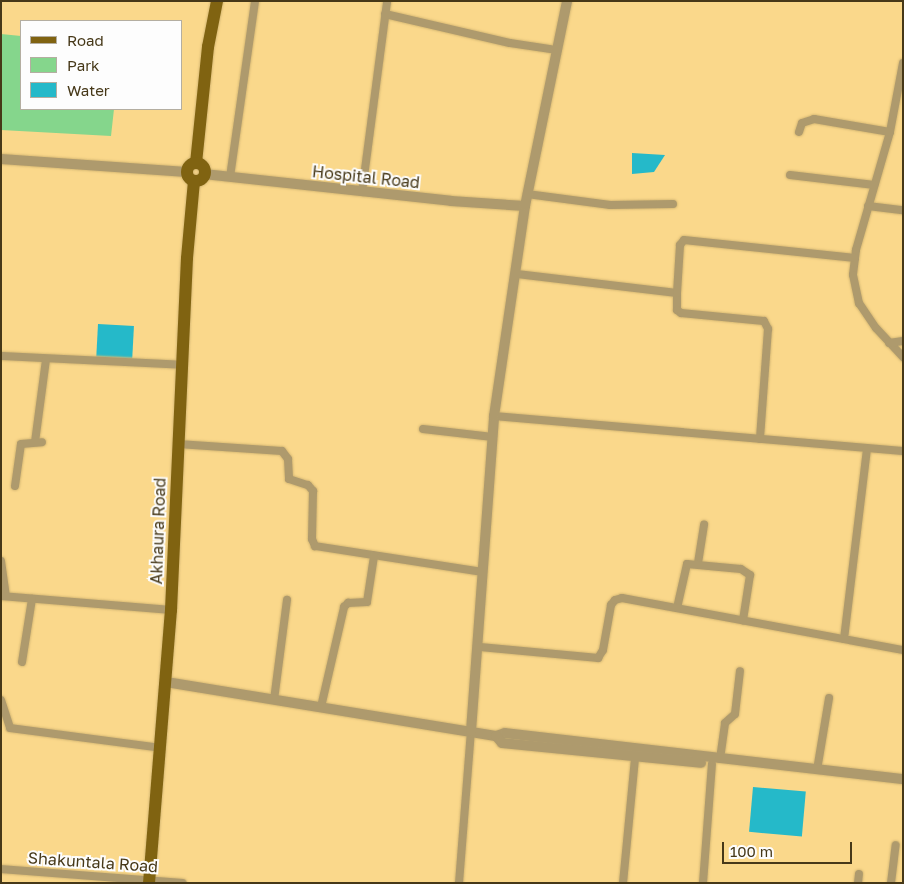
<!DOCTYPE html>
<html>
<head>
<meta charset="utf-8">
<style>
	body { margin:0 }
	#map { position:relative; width:904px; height:884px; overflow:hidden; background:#fad88b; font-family:"Golos Text",sans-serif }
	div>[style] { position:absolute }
	.green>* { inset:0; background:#85d68c }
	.water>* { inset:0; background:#25b9c9; transform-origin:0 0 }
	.roads { filter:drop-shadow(0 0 1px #d6b874) drop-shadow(0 0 1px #d6b874) }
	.minor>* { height:8px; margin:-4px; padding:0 4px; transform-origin:4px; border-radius:4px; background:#ae9a6d }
	.tertiary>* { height:10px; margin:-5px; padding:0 5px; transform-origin:5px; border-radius:5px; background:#ae9a6d }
	.primary>* { height:12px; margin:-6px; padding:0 6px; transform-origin:6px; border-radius:6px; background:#806311 }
	.primary>.ring { margin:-6px; padding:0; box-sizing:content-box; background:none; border:12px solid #806311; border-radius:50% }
	span { translate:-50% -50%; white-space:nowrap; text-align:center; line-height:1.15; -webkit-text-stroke:4px #fdfdfd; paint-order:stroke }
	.street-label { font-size:16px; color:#463818 }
	.frame { position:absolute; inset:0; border:2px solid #463818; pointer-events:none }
	.legend { position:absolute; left:20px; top:20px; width:162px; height:90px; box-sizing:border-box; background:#fdfdfd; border:1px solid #b4aea1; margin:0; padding:6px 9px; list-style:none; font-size:15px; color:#463818 }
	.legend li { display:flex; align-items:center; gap:10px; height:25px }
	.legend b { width:25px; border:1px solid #b4aea1 }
	.scale { position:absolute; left:722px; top:842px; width:130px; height:22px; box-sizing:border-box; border:2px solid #463818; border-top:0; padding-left:6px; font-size:15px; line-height:18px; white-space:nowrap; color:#463818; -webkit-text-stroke:4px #fdfdfd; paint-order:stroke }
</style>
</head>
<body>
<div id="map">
	<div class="green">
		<i style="clip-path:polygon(1px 34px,21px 36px,21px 109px,114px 109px,111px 136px,1px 130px)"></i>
	</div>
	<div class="water">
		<i style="clip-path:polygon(632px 153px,665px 155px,654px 172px,632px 174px)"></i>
		<i style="left:98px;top:324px;width:36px;height:35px;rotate:3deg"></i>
		<i style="left:753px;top:787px;width:53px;height:45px;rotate:5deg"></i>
	</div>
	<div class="roads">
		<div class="minor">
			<i style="left:385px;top:14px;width:128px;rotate:13.1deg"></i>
			<i style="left:510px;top:43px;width:48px;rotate:8.5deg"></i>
			<i style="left:903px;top:63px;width:70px;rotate:100.7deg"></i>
			<i style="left:890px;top:132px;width:123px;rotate:106.1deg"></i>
			<i style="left:856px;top:250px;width:25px;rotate:97deg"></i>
			<i style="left:853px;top:275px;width:29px;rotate:78deg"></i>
			<i style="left:859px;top:303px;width:30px;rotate:56deg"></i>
			<i style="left:876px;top:328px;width:40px;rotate:47deg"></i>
			<i style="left:799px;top:132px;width:9px;rotate:-72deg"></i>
			<i style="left:802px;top:123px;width:13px;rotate:-18deg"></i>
			<i style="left:814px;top:119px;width:77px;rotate:9.7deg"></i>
			<i style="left:790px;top:175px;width:85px;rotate:6.8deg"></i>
			<i style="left:230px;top:177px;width:178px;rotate:-81.9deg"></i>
			<i style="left:362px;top:192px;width:193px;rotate:-82.5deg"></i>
			<i style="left:527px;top:194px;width:84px;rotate:7.5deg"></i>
			<i style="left:610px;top:205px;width:63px;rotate:-0.9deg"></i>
			<i style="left:868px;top:206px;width:35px;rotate:7deg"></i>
			<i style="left:517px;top:274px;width:161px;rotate:6.8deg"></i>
			<i style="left:677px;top:293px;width:17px;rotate:90deg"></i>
			<i style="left:677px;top:310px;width:5px;rotate:37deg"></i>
			<i style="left:681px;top:313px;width:83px;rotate:5.5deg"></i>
			<i style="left:764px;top:321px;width:9px;rotate:63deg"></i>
			<i style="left:768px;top:329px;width:110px;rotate:94.2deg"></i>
			<i style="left:677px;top:293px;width:48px;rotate:-86.4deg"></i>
			<i style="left:680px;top:245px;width:6px;rotate:-51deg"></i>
			<i style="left:684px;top:240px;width:172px;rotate:6deg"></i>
			<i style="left:889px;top:343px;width:14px;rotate:-8deg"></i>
			<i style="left:1px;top:356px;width:182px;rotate:2.8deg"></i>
			<i style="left:494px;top:416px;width:410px;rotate:4.9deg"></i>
			<i style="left:423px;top:429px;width:70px;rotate:6.5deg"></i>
			<i style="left:35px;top:442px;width:83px;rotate:-82.4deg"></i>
			<i style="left:178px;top:444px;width:104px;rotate:3.9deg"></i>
			<i style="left:282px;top:451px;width:10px;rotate:53deg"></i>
			<i style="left:288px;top:459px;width:20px;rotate:87deg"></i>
			<i style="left:289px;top:479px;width:20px;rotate:18deg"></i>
			<i style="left:308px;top:485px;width:8px;rotate:50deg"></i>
			<i style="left:313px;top:491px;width:48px;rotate:91.2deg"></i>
			<i style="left:312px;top:539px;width:8px;rotate:67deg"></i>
			<i style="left:315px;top:546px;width:169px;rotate:8.8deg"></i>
			<i style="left:15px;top:486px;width:42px;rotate:-81.9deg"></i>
			<i style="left:21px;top:444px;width:21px;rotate:-5deg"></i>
			<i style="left:1px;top:561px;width:35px;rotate:82deg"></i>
			<i style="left:698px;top:563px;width:39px;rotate:-81deg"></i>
			<i style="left:1px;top:596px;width:171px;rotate:4.7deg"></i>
			<i style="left:677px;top:608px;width:45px;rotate:-77.2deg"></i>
			<i style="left:687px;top:564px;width:54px;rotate:5.3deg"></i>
			<i style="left:741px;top:569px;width:11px;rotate:34deg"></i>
			<i style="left:750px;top:575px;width:46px;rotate:98.8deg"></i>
			<i style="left:844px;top:639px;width:192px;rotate:-83.1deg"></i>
			<i style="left:480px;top:647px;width:119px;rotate:5.3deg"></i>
			<i style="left:598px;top:658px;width:9px;rotate:-58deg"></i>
			<i style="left:603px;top:650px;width:46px;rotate:-79.9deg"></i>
			<i style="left:611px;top:605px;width:6px;rotate:-51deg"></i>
			<i style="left:615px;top:600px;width:7px;rotate:-16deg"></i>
			<i style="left:622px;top:598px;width:286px;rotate:10.5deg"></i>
			<i style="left:22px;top:662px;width:64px;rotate:-81deg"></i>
			<i style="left:1px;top:700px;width:29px;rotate:72deg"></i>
			<i style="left:10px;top:728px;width:152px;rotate:7.5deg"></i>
			<i style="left:274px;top:700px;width:101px;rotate:-82.6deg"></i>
			<i style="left:321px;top:707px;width:103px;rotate:-77deg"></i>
			<i style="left:344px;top:607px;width:6px;rotate:-45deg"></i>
			<i style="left:348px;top:603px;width:19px;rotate:-3deg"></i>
			<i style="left:367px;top:602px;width:47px;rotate:-81.3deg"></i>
			<i style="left:720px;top:759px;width:36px;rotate:-82deg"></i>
			<i style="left:725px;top:723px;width:13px;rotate:-42deg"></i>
			<i style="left:735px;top:714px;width:43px;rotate:-83.4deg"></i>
			<i style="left:817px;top:770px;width:73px;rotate:-80.5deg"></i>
			<i style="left:1px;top:869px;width:182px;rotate:4.4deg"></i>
			<i style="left:459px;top:883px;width:152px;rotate:-85.5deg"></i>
			<i style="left:623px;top:883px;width:126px;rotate:-84.5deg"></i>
			<i style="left:703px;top:883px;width:119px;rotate:-85.7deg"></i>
			<i style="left:858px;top:883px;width:9px;rotate:-84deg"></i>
			<i style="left:891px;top:883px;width:38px;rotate:-83deg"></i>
		</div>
		<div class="tertiary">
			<i style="left:1px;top:159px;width:186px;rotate:4deg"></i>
			<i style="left:204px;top:174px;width:248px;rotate:6.2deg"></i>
			<i style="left:451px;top:201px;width:74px;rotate:3.9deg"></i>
			<i style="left:166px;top:682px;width:334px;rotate:9.3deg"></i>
			<i style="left:496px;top:736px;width:9px;rotate:-18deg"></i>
			<i style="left:505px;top:733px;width:401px;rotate:6.6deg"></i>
			<i style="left:471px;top:731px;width:316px;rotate:-85.8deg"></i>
			<i style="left:494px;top:416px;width:212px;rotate:-81.6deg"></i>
			<i style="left:525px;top:206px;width:209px;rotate:-78.4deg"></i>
			<i style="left:496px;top:736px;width:9px;rotate:49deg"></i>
			<i style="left:502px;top:743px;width:200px;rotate:5.7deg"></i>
		</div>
		<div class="primary">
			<i style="left:196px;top:163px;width:117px;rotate:-84.1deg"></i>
			<i style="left:208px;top:47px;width:47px;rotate:-78.9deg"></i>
			<i class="ring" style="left:187px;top:163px;width:6px;height:6px"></i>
			<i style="left:149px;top:883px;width:274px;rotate:-85.4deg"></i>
			<i style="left:171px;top:610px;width:352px;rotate:-87.4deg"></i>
			<i style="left:187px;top:258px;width:77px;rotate:-84.8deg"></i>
		</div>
	</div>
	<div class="street-label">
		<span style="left:366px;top:177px;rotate:6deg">Hospital Road</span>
		<span style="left:158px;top:531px;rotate:-88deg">Akhaura Road</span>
		<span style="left:93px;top:862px;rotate:4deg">Shakuntala Road</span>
	</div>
	<div class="frame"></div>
	<ul class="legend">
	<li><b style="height:6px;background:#806311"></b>Road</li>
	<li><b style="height:14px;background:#85d68c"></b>Park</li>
	<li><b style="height:14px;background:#25b9c9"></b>Water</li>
	</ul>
	<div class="scale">100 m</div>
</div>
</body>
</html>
